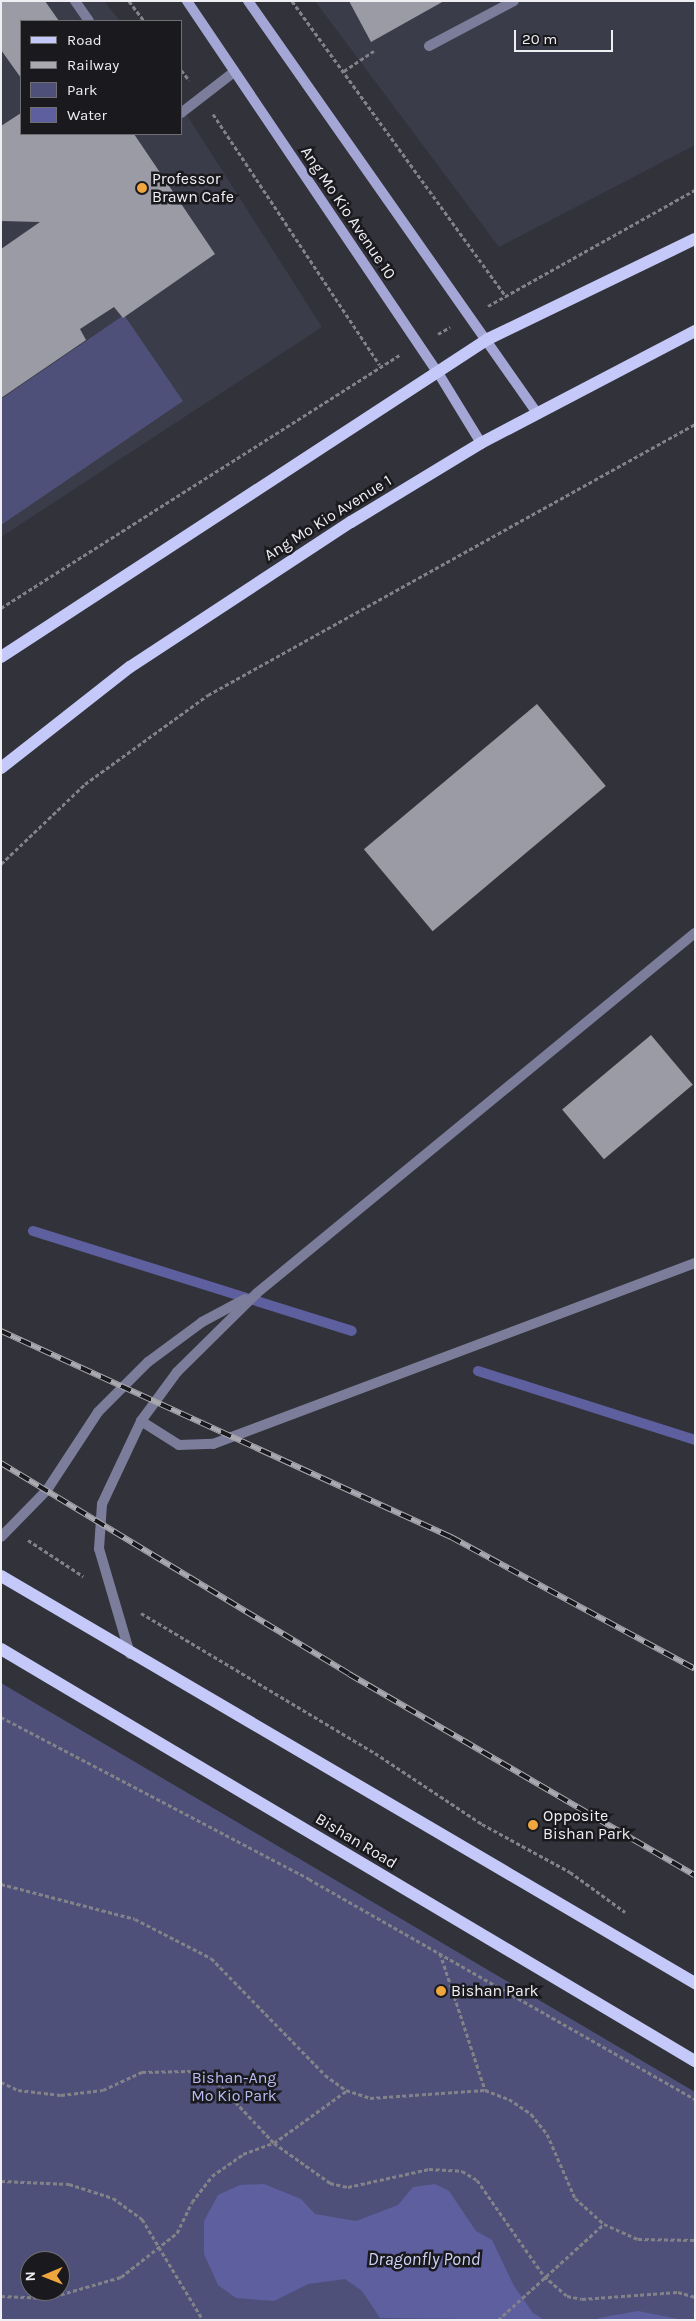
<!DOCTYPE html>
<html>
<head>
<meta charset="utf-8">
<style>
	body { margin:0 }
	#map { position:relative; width:696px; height:2321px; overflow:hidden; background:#32323a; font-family:Karla,sans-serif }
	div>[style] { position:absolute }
	.built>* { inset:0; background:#3b3c49 }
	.green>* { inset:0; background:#4e507a }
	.water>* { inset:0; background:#5e5f9e }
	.stream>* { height:10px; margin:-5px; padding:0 5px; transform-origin:5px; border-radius:5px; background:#5e5f9e }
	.building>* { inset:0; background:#9a9ba4; transform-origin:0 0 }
	.path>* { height:3px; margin-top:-1.5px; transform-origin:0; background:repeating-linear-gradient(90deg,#828288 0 4px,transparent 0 6.5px) }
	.service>* { height:10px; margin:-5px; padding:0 5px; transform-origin:5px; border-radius:5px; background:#7b7d9b }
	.secondary>* { height:10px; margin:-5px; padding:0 5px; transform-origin:5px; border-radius:5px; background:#a4a7d6 }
	.primary>* { height:12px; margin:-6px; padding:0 6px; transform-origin:6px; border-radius:6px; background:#c5c9f9 }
	.rail>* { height:5.5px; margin-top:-2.75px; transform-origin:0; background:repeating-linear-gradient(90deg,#1a1a1e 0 11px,#a9a9af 0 22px); box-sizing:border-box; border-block:1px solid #a9a9af }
	.dots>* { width:14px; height:14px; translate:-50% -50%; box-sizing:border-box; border:2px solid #1a1a1e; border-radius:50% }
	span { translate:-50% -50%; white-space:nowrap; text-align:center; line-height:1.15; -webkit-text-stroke:5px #1a1a1e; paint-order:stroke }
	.poi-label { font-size:16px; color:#eeeef3 }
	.left { translate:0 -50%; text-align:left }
	.street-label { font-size:16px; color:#eeeef3 }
	.park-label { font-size:16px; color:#b9bcf3 }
	.water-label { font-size:18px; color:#d0d3f8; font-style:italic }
	.frame { position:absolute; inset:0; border:2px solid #eeeef3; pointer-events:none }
	.legend { position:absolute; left:20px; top:20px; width:162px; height:115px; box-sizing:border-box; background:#1a1a1e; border:1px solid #6f6f73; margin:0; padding:6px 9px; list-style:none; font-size:15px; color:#eeeef3 }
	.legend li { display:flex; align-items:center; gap:10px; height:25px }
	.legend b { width:25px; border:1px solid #6f6f73 }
	.north { position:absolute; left:20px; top:2251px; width:50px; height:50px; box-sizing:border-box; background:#1a1a1e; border:1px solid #6f6f73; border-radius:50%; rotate:269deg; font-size:14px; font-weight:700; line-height:20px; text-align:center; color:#eeeef3 }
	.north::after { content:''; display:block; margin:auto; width:18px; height:22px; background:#f0a63f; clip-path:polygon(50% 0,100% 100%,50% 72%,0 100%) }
	.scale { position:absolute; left:514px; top:30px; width:99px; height:22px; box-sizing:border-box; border:2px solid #eeeef3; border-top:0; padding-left:6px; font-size:15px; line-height:18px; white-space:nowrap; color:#eeeef3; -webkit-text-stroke:4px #1a1a1e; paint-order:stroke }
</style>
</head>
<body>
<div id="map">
	<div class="built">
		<i style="clip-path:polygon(1px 1px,104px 1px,120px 21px,21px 21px,21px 134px,181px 134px,181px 106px,322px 327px,1px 537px)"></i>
		<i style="clip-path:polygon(315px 1px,695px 1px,695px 145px,499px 247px)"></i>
	</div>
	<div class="green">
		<i style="clip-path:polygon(124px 315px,183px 401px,1px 525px,1px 399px)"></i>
		<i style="clip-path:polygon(evenodd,1px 1683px,695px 2092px,695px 2320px,1px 2320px,1px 1683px,30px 2261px,60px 2261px,60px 2291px,30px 2291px,30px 2261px)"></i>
	</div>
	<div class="water">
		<i style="clip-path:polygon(264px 2184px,301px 2199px,315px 2214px,356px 2221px,398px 2205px,413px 2187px,435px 2184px,449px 2191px,476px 2231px,492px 2240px,514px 2286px,533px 2313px,544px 2320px,380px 2318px,362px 2291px,345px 2279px,308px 2284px,274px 2301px,236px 2298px,218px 2285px,204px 2254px,204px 2221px,218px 2195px,240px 2185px)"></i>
		<i style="clip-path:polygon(638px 2311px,683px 2320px,592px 2320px,604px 2317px)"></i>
	</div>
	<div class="stream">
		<i style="left:33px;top:1231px;width:334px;rotate:17.4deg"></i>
		<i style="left:478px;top:1371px;width:228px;rotate:17.6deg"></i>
	</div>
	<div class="building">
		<i style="clip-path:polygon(1px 1px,45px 1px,59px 21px,21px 21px,21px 78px,1px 50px)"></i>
		<i style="clip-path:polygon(349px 1px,444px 1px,371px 42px)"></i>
		<i style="clip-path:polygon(21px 113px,21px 134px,134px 134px,215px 254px,123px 318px,114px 307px,80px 329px,86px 340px,1px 398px,1px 249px,40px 222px,1px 221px,1px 126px)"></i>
		<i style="left:537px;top:704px;width:107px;height:226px;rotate:50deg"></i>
		<i style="left:651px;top:1035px;width:65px;height:116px;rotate:50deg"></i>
	</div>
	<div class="path">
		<i style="left:129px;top:1px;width:25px;rotate:53deg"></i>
		<i style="left:292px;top:1px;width:365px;rotate:54.1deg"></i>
		<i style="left:181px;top:70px;width:13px;rotate:51deg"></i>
		<i style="left:344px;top:71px;width:36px;rotate:-34deg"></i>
		<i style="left:213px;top:114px;width:301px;rotate:56.4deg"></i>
		<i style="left:488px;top:306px;width:237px;rotate:-29.3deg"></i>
		<i style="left:438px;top:334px;width:14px;rotate:-30deg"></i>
		<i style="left:1px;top:608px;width:472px;rotate:-32.4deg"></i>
		<i style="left:1px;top:864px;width:116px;rotate:-43.6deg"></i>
		<i style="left:85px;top:784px;width:152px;rotate:-35.9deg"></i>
		<i style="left:208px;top:695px;width:557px;rotate:-29.09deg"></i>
		<i style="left:28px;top:1540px;width:66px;rotate:33.2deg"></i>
		<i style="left:141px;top:1613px;width:273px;rotate:30.9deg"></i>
		<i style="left:375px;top:1753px;width:128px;rotate:33.6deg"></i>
		<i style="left:482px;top:1824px;width:100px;rotate:28.6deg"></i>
		<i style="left:570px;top:1872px;width:68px;rotate:36deg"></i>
		<i style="left:1px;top:1717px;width:348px;rotate:27.7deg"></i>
		<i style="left:309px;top:1879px;width:444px;rotate:29.7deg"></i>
		<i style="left:1px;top:1884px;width:138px;rotate:14.6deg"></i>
		<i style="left:135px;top:1919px;width:85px;rotate:27.2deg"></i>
		<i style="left:211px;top:1958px;width:163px;rotate:45.7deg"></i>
		<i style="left:325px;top:2075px;width:26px;rotate:36deg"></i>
		<i style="left:346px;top:2090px;width:25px;rotate:18deg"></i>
		<i style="left:370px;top:2098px;width:115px;rotate:-4deg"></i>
		<i style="left:485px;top:2090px;width:26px;rotate:21deg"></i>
		<i style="left:509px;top:2099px;width:27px;rotate:34deg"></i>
		<i style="left:531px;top:2114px;width:26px;rotate:51deg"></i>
		<i style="left:547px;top:2134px;width:70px;rotate:66.4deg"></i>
		<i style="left:575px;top:2198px;width:39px;rotate:42deg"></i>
		<i style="left:604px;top:2224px;width:37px;rotate:24deg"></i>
		<i style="left:638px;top:2239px;width:57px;rotate:1deg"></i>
		<i style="left:440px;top:1953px;width:144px;rotate:71.8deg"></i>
		<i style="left:1px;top:2082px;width:19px;rotate:25deg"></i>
		<i style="left:18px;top:2090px;width:43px;rotate:6.6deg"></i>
		<i style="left:61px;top:2095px;width:42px;rotate:-6.8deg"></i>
		<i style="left:103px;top:2090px;width:43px;rotate:-24.8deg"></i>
		<i style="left:142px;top:2072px;width:47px;rotate:-1.2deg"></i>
		<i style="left:189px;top:2071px;width:25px;rotate:16deg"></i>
		<i style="left:213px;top:2078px;width:89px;rotate:46.8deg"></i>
		<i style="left:274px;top:2143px;width:69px;rotate:35.5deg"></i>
		<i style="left:330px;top:2183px;width:18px;rotate:13deg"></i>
		<i style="left:348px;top:2187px;width:83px;rotate:-12.5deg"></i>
		<i style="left:429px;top:2169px;width:33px;rotate:3deg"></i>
		<i style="left:462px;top:2171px;width:17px;rotate:31deg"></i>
		<i style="left:477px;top:2180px;width:117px;rotate:55.1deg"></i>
		<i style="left:544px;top:2276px;width:30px;rotate:41deg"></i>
		<i style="left:567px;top:2296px;width:15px;rotate:11deg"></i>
		<i style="left:582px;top:2299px;width:96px;rotate:-4.2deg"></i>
		<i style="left:678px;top:2292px;width:18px;rotate:16deg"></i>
		<i style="left:1px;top:2181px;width:68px;rotate:2.5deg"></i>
		<i style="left:69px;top:2184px;width:46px;rotate:17.7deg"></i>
		<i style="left:113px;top:2198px;width:36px;rotate:36deg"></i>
		<i style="left:142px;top:2219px;width:118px;rotate:58.9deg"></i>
		<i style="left:1px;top:2296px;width:47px;rotate:2.4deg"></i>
		<i style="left:48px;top:2298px;width:76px;rotate:-16deg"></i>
		<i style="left:121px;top:2277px;width:71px;rotate:-38.2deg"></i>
		<i style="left:177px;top:2233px;width:34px;rotate:-64deg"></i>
		<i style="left:192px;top:2202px;width:33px;rotate:-52deg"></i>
		<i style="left:212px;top:2176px;width:38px;rotate:-35deg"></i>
		<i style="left:243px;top:2154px;width:33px;rotate:-20deg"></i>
		<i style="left:274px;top:2143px;width:89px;rotate:-35.8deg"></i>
		<i style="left:498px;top:2320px;width:143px;rotate:-42.2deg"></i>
	</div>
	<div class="service">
		<i style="left:75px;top:1px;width:24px;rotate:55deg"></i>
		<i style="left:429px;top:46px;width:96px;rotate:-27.9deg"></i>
		<i style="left:181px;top:113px;width:67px;rotate:-37.7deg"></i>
		<i style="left:141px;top:1421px;width:45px;rotate:32.3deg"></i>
		<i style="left:179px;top:1445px;width:34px;rotate:-2deg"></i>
		<i style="left:213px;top:1444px;width:515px;rotate:-20.58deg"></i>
		<i style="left:1px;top:1537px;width:66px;rotate:-45.6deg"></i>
		<i style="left:47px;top:1490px;width:93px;rotate:-56.8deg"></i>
		<i style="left:98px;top:1412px;width:71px;rotate:-45deg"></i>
		<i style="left:148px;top:1362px;width:67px;rotate:-36.5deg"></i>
		<i style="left:202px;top:1322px;width:49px;rotate:-28.1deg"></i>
		<i style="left:130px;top:1654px;width:109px;rotate:-106.4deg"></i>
		<i style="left:99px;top:1549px;width:45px;rotate:-86.2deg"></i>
		<i style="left:102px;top:1504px;width:92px;rotate:-64.8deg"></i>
		<i style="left:141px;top:1421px;width:61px;rotate:-53.7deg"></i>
		<i style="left:177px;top:1372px;width:112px;rotate:-44.6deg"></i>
		<i style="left:257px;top:1293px;width:567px;rotate:-39.42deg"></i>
	</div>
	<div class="secondary">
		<i style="left:187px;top:1px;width:447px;rotate:56deg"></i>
		<i style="left:437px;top:371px;width:84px;rotate:58.6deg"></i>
		<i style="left:248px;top:1px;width:503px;rotate:54.95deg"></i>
	</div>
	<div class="primary">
		<i style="left:1px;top:657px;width:582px;rotate:-33.14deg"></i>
		<i style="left:488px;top:339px;width:230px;rotate:-25.8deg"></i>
		<i style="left:1px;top:768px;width:164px;rotate:-38.1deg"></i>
		<i style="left:130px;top:667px;width:264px;rotate:-33.3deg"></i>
		<i style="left:351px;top:522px;width:152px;rotate:-31.3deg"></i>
		<i style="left:481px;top:443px;width:242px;rotate:-27.6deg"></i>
		<i style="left:1px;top:1576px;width:805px;rotate:30.39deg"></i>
		<i style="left:1px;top:1649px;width:807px;rotate:30.7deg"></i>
	</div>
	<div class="rail">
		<i style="left:1px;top:1331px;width:495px;rotate:24.6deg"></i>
		<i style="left:451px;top:1537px;width:277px;rotate:28.4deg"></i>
		<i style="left:1px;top:1463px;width:407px;rotate:31.2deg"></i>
		<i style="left:349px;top:1674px;width:400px;rotate:30.2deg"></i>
	</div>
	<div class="dots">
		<i style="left:142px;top:188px;background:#f0a63f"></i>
		<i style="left:533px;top:1825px;background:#f0a63f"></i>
		<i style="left:441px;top:1991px;background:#f0a63f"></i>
	</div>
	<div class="poi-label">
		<span class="left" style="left:152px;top:188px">Professor<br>Brawn Cafe</span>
		<span class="left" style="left:543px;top:1825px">Opposite<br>Bishan Park</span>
		<span class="left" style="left:451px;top:1991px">Bishan Park</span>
	</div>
	<div class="street-label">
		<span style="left:348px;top:213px;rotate:56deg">Ang Mo Kio Avenue 10</span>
		<span style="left:328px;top:518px;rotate:-32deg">Ang Mo Kio Avenue 1</span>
		<span style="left:356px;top:1841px;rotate:31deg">Bishan Road</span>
	</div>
	<div class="park-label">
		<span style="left:234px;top:2087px">Bishan-Ang<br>Mo Kio Park</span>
	</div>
	<div class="water-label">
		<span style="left:424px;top:2259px">Dragonfly Pond</span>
	</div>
	<div class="frame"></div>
	<ul class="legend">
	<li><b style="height:6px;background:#c5c9f9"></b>Road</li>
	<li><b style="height:6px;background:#a9a9af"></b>Railway</li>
	<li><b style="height:14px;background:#4e507a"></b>Park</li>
	<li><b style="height:14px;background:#5e5f9e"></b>Water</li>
	</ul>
	<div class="north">N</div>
	<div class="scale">20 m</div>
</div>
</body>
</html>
